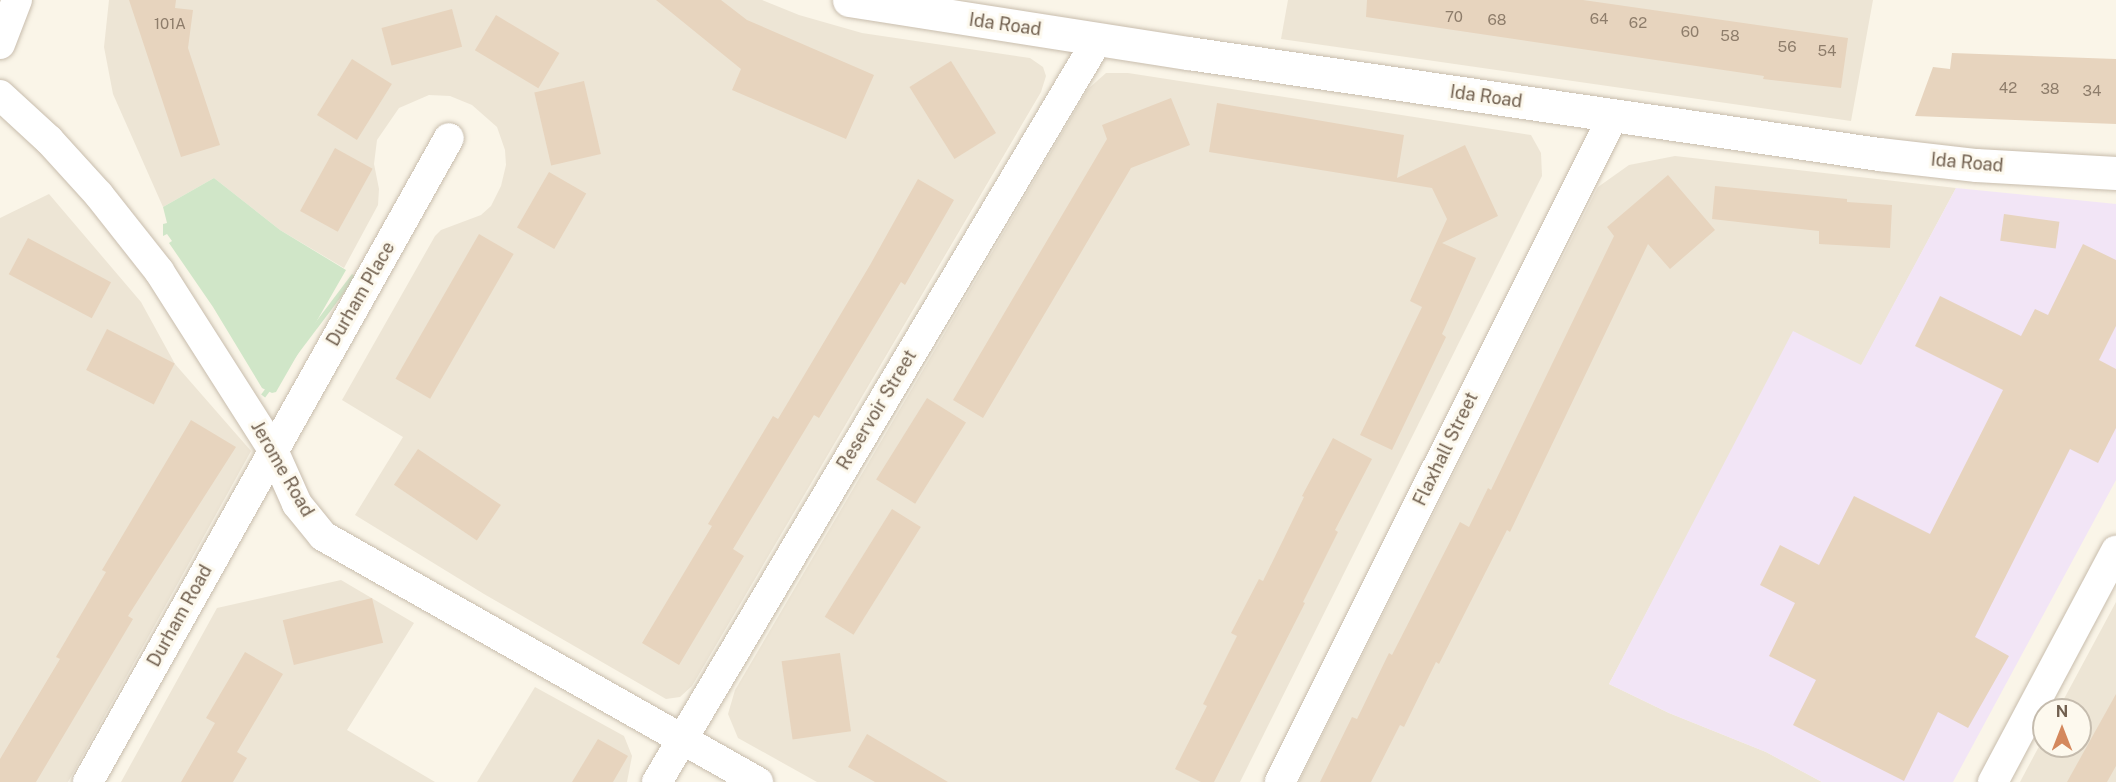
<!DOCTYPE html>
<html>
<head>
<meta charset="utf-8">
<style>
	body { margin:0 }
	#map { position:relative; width:2116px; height:782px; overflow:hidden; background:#faf5e8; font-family:"Public Sans",sans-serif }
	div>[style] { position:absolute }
	.residential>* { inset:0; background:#ede5d5 }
	.education>* { inset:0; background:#f2e5f6 }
	.green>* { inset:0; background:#d0e6c8; transform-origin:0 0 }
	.building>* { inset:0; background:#e7d4be; transform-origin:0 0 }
	.roads { filter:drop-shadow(0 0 2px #c8bdad) drop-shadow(0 0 2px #c8bdad) }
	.minor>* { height:30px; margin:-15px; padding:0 15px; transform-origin:15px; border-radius:15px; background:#fff }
	.tertiary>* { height:33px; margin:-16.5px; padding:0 16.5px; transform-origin:16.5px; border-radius:16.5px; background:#fff }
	span { translate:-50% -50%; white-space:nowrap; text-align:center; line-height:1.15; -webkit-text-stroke:6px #fdf9ee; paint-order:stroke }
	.number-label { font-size:15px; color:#8e7d6b }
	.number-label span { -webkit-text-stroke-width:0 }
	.street-label { font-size:18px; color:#71604f }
	.north { position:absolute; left:2032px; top:698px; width:60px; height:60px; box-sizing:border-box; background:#fdf9ee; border:2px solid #c5bcae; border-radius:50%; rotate:0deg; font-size:16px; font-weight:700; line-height:24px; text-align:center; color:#71604f }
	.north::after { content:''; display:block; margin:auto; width:21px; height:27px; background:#d4885d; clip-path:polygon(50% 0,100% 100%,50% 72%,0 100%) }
</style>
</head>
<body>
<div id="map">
	<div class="residential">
		<i style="clip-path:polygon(109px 0,762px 0,799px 15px,862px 33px,1030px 58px,1043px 67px,1046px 76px,1041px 92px,692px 686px,680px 697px,666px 699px,484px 594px,355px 515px,403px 437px,342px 400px,435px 236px,441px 230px,481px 215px,491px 206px,501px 186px,506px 165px,505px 150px,497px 127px,472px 105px,450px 96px,429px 95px,399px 108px,377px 140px,374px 164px,379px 189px,378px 205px,344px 268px,280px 230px,214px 178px,163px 207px,113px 94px,104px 47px)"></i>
		<i style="clip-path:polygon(1288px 0,1873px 0,1851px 121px,1281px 39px)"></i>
		<i style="clip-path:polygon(1106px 73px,1128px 73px,1531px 135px,1541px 153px,1542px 176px,1240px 782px,817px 782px,738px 738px,728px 714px,735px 690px,1088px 89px)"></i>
		<i style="clip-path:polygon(1675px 156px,1956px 188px,1861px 366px,1794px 332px,1609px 684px,1669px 713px,1766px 752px,1822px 782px,1299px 782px,1598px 187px,1629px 165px)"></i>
		<i style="clip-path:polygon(49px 194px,141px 302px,175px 364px,251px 451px,68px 782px,0 782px,0 218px)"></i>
		<i style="clip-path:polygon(341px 580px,414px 623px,347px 730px,435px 782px,121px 782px,217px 608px)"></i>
		<i style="clip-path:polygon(2116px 602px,2116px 782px,2020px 782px,2044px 737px,2044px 746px,2080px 746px,2080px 710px,2058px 710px)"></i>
		<i style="clip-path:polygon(535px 687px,624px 736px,632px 756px,627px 782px,477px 782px)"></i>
	</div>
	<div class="education">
		<i style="clip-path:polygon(1956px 188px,2116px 204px,2116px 480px,1953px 782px,1822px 782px,1766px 752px,1669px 713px,1609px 684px,1793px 331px,1861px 365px)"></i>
	</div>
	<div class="green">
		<i style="clip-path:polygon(214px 178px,280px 230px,346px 270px,276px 392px,272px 393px,262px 388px,213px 307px,169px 243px,172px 241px,167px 234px,163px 236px,163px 224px,167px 223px,163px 207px)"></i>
		<i style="left:352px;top:274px;width:5px;height:151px;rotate:37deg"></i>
	</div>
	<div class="building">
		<i style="clip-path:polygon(129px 0,176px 0,175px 8px,193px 10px,188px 48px,220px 145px,181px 157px)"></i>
		<i style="clip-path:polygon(656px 0,721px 0,747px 20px,874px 75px,846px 139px,732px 90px,741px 69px)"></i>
		<i style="clip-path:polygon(1367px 0,1583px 0,1848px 38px,1841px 88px,1763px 79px,1764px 76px,1366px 17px)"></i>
		<i style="left:452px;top:9px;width:39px;height:73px;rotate:75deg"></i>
		<i style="left:496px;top:15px;width:74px;height:41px;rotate:31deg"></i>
		<i style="clip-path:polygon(1952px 53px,2116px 59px,2116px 124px,1915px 116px,1933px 67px,1950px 69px)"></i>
		<i style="left:352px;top:59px;width:47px;height:66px;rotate:32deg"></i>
		<i style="left:951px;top:61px;width:85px;height:49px;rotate:58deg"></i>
		<i style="left:584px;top:81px;width:75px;height:51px;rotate:77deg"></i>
		<i style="clip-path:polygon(1171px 98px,1190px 145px,1131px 168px,983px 418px,953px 400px,1107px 139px,1102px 125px)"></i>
		<i style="clip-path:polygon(1217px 103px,1404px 135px,1397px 178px,1465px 145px,1498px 216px,1442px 243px,1476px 258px,1442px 334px,1446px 337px,1392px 450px,1360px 435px,1422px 307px,1410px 301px,1447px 219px,1432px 188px,1209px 152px)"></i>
		<i style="left:335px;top:148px;width:43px;height:72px;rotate:29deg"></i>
		<i style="left:549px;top:172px;width:43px;height:64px;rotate:30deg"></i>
		<i style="clip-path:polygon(1668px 175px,1715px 230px,1670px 269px,1648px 244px,1510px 532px,1507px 530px,1439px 664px,1436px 662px,1404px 727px,1400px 725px,1371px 782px,1320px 782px,1352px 717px,1357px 719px,1389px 653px,1392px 655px,1460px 522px,1469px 527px,1488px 488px,1491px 490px,1614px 236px,1607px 227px)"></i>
		<i style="clip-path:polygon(918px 179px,954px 200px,905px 285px,901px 282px,819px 418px,814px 415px,733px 549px,744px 556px,679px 665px,642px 643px,712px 526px,708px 524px,773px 416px,778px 419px,870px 265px)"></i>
		<i style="clip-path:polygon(1715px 186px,1847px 199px,1847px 202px,1892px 205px,1890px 248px,1819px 244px,1819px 231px,1712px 219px)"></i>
		<i style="left:2004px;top:214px;width:56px;height:27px;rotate:8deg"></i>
		<i style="left:479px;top:234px;width:40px;height:167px;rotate:30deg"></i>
		<i style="left:28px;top:238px;width:94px;height:41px;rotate:28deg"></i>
		<i style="clip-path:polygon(2083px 244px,2116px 260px,2116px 326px,2099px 360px,2116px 369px,2116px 428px,2098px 463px,2070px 449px,1975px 637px,2009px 656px,1968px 728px,1938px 712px,1904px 781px,1793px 725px,1816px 680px,1769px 656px,1795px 603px,1760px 585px,1780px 545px,1819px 565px,1854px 496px,1930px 534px,2003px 390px,1915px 346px,1940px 296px,2021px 336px,2035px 309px,2048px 315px)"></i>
		<i style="left:107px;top:329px;width:76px;height:46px;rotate:27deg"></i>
		<i style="left:927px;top:398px;width:46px;height:96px;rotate:32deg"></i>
		<i style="clip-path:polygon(191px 420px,236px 447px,128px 616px,133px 619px,36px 782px,0 782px,0 759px,60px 659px,56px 657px,106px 572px,102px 570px)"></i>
		<i style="clip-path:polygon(1333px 438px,1372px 459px,1335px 530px,1338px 532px,1303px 602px,1305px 603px,1214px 782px,1201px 782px,1175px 769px,1207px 706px,1203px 704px,1237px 636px,1231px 633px,1259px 579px,1263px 581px,1304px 497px,1302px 496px)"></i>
		<i style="left:418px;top:449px;width:100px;height:43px;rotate:34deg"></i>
		<i style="left:892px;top:509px;width:34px;height:127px;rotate:32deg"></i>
		<i style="left:372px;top:598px;width:46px;height:92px;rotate:76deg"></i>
		<i style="clip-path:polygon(245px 652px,283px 674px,237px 752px,247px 758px,233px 782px,181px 782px,215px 723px,206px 718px)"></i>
		<i style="left:840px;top:653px;width:79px;height:59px;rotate:82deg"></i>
		<i style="clip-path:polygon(2116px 694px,2116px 766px,2107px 782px,2067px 782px)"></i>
		<i style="clip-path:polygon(867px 734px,948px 782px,875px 782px,848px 767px)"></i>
		<i style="clip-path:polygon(598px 739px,628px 756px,613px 782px,572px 782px)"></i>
	</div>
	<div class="roads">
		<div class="minor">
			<i style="left:0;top:44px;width:47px;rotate:-68.9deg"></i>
			<i style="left:0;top:95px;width:67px;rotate:42.6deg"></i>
			<i style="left:49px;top:140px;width:74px;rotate:47.7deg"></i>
			<i style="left:99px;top:195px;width:97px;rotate:51.7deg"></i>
			<i style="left:159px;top:271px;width:212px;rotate:57.5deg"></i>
			<i style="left:273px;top:450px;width:59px;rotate:66deg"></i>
			<i style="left:297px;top:504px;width:41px;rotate:50.9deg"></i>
			<i style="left:323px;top:536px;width:500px;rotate:29.5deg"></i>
			<i style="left:88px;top:782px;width:738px;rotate:-60.73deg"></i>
			<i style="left:657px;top:782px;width:864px;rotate:-59.31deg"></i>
			<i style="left:1280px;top:782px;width:745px;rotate:-63.43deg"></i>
			<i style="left:1993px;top:782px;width:262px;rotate:-62deg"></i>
		</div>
		<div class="tertiary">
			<i style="left:849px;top:0;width:343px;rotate:8.9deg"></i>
			<i style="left:1188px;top:53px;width:698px;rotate:8.32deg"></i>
			<i style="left:1879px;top:154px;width:98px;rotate:6.5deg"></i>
			<i style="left:1976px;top:165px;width:140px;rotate:3.3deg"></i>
		</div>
	</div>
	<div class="number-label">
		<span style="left:1454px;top:17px">70</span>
		<span style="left:1599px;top:19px">64</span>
		<span style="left:1497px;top:20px">68</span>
		<span style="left:1638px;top:23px">62</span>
		<span style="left:170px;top:24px">101A</span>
		<span style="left:1690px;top:32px">60</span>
		<span style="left:1730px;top:36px">58</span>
		<span style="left:1787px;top:47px">56</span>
		<span style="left:1827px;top:51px">54</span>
		<span style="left:2008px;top:88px">42</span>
		<span style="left:2050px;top:89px">38</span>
		<span style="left:2092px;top:91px">34</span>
	</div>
	<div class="street-label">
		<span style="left:1005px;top:25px;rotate:8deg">Ida Road</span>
		<span style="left:1486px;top:97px;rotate:8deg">Ida Road</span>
		<span style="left:1967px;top:163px;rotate:5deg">Ida Road</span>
		<span style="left:361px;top:294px;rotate:-60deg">Durham Place</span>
		<span style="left:877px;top:410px;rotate:-59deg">Reservoir Street</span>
		<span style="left:1446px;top:449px;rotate:-64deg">Flaxhall Street</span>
		<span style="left:282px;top:469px;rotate:60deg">Jerome Road</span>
		<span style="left:180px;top:616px;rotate:-61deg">Durham Road</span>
	</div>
	<div class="north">N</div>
</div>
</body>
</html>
